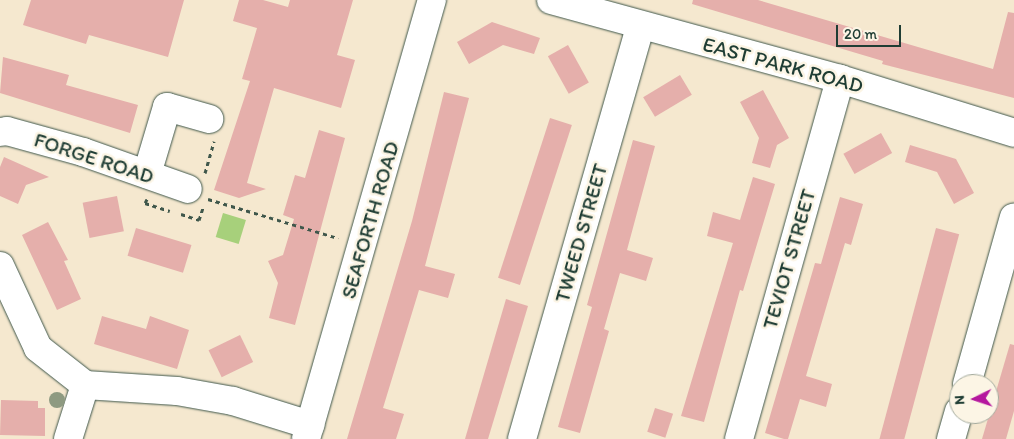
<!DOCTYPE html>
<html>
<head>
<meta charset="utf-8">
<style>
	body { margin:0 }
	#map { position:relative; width:1014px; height:439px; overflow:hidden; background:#f5e8cf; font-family:Itim,sans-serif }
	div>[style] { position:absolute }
	.green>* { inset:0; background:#a7d07b; transform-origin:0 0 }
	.building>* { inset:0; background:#e5afab; transform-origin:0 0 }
	.path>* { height:3px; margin-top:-1.5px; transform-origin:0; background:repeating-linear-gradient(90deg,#3f574b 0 4px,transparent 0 8px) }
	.roads { filter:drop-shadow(0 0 1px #3f574b) drop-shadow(0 0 1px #3f574b) }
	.minor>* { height:28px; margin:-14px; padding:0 14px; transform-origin:14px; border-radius:14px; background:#fff }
	.trees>* { width:16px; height:16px; margin:-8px; border-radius:50%; background:#8e9a81 }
	span { translate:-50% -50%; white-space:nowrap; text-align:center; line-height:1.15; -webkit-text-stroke:5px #fcf5e5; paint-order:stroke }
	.street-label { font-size:21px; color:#1f3d34 }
	.north { position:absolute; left:949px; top:374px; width:50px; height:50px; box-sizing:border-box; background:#fcf5e5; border:1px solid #a4ab9e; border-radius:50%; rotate:266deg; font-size:14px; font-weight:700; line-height:20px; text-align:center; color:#1f3d34 }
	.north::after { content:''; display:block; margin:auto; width:18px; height:22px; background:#b5179e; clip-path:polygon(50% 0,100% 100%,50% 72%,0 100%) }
	.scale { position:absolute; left:836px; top:25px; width:65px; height:22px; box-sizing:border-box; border:2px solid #1f3d34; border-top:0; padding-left:6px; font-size:15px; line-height:18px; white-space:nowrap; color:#1f3d34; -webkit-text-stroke:4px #fcf5e5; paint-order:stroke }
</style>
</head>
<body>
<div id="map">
	<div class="green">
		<i style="left:223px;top:213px;width:24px;height:25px;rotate:17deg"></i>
	</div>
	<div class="building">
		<i style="clip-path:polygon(31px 0,184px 0,168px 57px,89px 35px,86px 44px,23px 25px)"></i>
		<i style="clip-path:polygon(239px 0,263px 0,288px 7px,290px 0,353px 0,337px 55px,355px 60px,341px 108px,274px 88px,247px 183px,266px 189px,239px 198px,214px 190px,250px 81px,242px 79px,257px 28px,233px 21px)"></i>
		<i style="clip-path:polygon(693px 0,758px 0,993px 69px,1008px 12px,1014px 13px,1014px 98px,882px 64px,883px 61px,692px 4px)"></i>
		<i style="clip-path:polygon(492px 22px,540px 38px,534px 54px,503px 45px,469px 64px,457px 42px)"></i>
		<i style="left:568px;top:45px;width:43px;height:23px;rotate:61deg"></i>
		<i style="clip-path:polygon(3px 57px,69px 75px,66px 85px,138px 105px,130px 133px,0 93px)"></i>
		<i style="left:680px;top:75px;width:23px;height:43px;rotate:59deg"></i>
		<i style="clip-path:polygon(763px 90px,789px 138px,777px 145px,770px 168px,752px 163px,759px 138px,740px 102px)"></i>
		<i style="clip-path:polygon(444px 92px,469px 98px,425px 266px,455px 274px,448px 298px,419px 290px,383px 408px,404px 414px,396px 439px,347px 439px,412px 221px)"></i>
		<i style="left:550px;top:118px;width:23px;height:168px;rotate:18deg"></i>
		<i style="clip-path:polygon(319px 130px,345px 138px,295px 325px,269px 318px,278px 283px,268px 261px,283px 255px,294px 219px,283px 215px,295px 175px,305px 178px)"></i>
		<i style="left:881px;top:133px;width:23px;height:43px;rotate:61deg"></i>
		<i style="clip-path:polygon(633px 140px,655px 146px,627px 250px,653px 258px,646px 281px,620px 273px,604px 329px,609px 331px,580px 433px,558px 427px,592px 307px,587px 305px)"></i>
		<i style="clip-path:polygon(910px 145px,956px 159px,974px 193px,954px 204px,937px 172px,905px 162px)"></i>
		<i style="clip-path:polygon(4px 157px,49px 177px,26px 185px,18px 204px,0 196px,0 167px)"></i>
		<i style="clip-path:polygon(753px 177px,775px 184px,743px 291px,740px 290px,704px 422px,681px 416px,733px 243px,707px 236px,713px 212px,740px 220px)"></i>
		<i style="left:117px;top:196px;width:36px;height:35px;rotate:79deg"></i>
		<i style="clip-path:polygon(840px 197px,863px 204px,851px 245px,845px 243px,806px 376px,832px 384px,826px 407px,800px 399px,788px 439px,784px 439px,765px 433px,815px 263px,821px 264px)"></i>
		<i style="clip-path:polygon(48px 222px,68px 260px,64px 261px,81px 299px,57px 310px,22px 235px)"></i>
		<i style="left:136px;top:228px;width:58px;height:29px;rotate:17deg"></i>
		<i style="left:936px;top:228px;width:24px;height:220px;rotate:15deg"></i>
		<i style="clip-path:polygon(506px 299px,528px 306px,522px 326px,488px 439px,465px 439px)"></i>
		<i style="clip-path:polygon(102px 316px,146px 329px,150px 316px,189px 330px,177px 369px,94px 344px)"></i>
		<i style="left:240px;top:335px;width:30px;height:35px;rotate:64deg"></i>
		<i style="clip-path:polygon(1010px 344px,1014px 345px,1014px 411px,1006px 439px,982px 439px)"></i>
		<i style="clip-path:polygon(1px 400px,38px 401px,38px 408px,45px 408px,45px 436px,0 435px)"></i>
		<i style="left:655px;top:408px;width:19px;height:25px;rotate:18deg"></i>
	</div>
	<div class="path">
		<i style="left:205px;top:173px;width:33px;rotate:-74deg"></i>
		<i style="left:147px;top:199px;width:4px;rotate:117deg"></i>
		<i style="left:145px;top:203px;width:26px;rotate:18deg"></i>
		<i style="left:208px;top:199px;width:136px;rotate:16.7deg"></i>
		<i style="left:181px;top:214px;width:19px;rotate:18deg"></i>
		<i style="left:199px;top:220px;width:13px;rotate:-72deg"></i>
	</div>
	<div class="roads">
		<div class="minor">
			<i style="left:551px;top:0;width:300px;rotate:15.3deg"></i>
			<i style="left:840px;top:79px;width:182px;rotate:17.2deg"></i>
			<i style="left:0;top:132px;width:7px;rotate:-8deg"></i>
			<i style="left:7px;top:131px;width:79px;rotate:15.4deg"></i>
			<i style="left:83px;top:152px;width:111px;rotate:19.4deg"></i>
			<i style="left:147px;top:174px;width:70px;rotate:-73.4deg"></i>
			<i style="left:167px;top:107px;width:44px;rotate:15.9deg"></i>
			<i style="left:0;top:266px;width:90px;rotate:65.1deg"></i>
			<i style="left:38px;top:348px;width:60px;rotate:38.2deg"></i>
			<i style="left:85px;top:385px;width:92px;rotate:3.7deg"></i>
			<i style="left:177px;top:391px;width:57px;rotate:10.1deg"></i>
			<i style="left:233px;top:401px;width:81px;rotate:17.3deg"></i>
			<i style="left:967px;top:384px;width:173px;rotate:-74.3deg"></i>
			<i style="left:68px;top:439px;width:57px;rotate:-72.5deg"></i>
			<i style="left:306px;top:439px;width:457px;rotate:-74deg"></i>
			<i style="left:522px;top:439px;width:429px;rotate:-74deg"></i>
			<i style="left:739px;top:439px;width:374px;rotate:-74.3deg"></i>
			<i style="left:951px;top:439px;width:29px;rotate:-74deg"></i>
		</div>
	</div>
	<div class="trees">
		<i style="left:57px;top:400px"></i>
	</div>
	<div class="street-label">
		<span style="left:783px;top:65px;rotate:15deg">EAST PARK ROAD</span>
		<span style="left:94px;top:158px;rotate:18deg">FORGE ROAD</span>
		<span style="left:370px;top:220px;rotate:-74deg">SEAFORTH ROAD</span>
		<span style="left:581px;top:233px;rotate:-74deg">TWEED STREET</span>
		<span style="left:789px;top:259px;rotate:-74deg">TEVIOT STREET</span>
	</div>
	<div class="north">N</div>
	<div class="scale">20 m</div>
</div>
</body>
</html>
